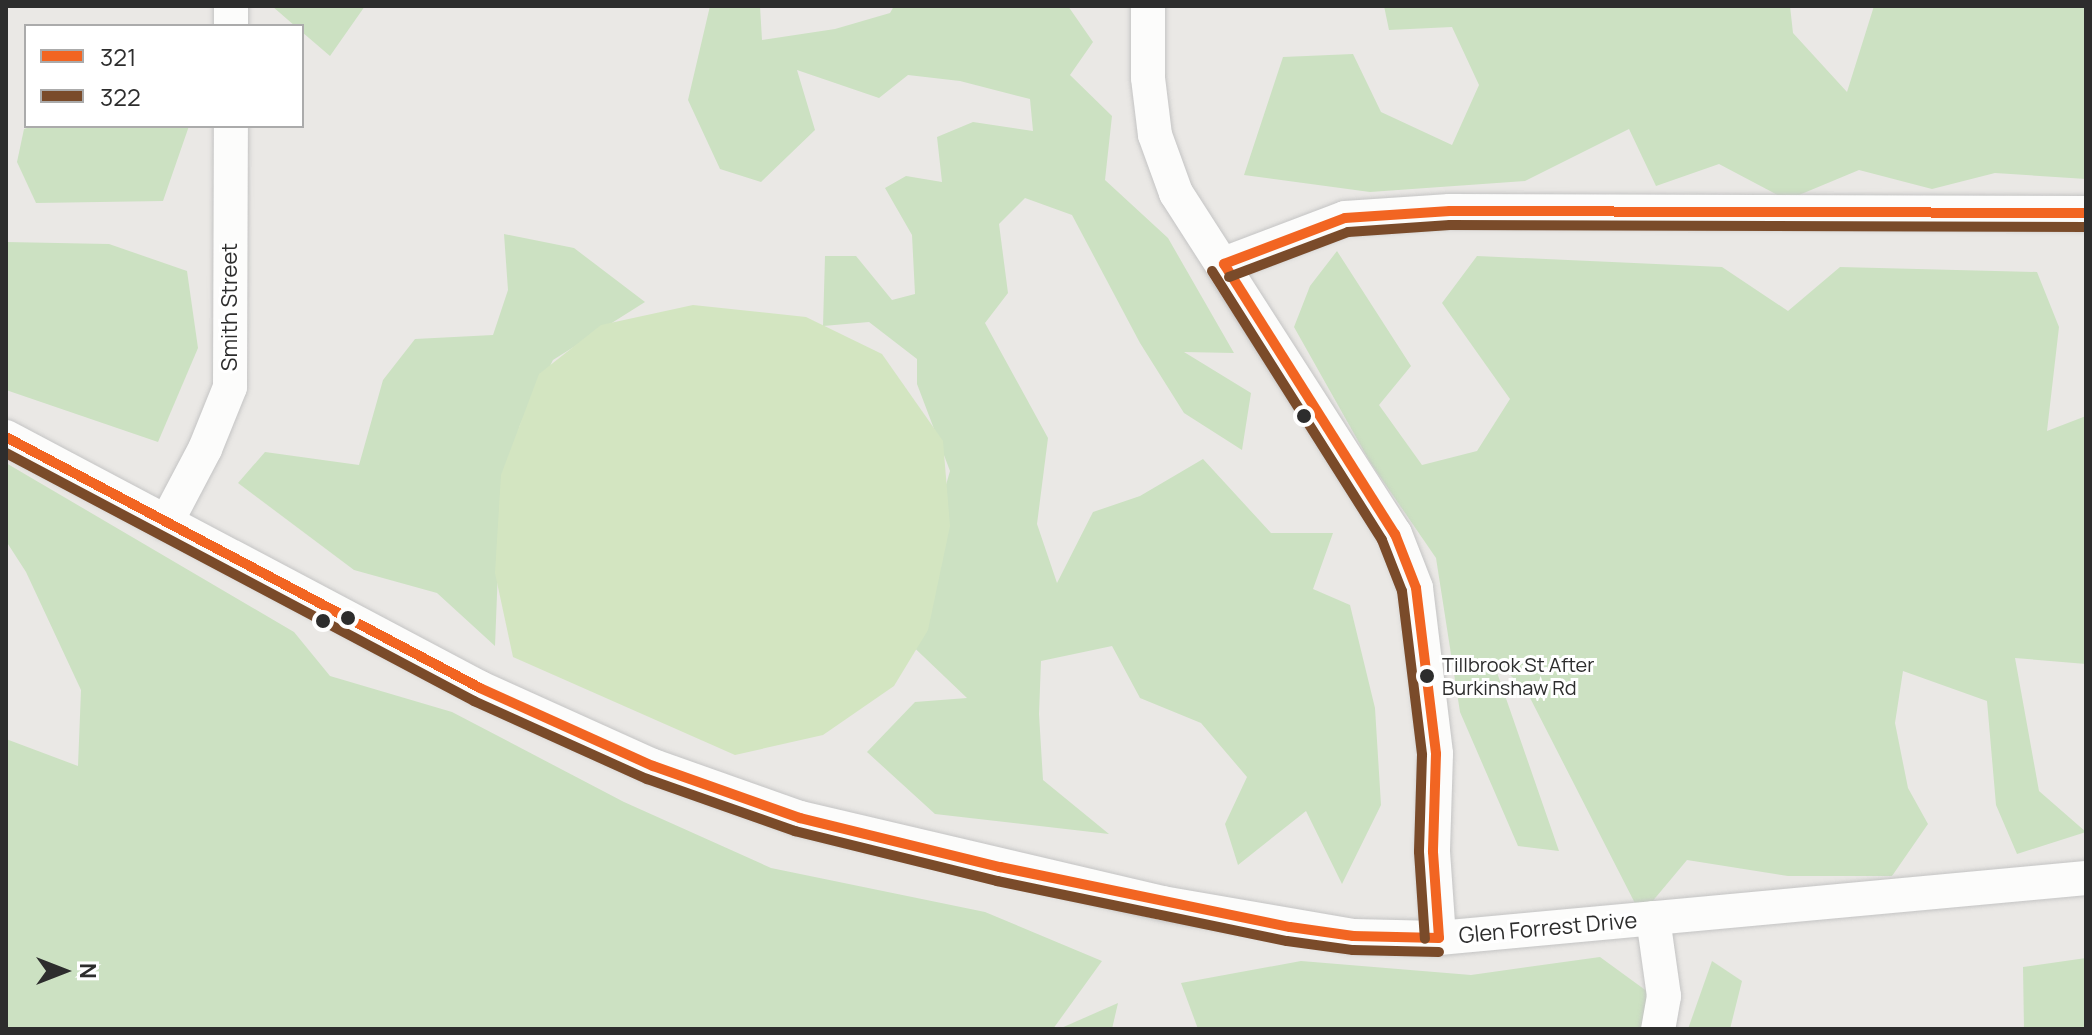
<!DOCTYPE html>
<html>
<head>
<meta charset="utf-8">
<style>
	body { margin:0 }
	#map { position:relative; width:2092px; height:1035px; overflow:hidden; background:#eae8e5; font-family:Manrope,sans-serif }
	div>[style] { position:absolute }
	.green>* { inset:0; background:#cce1c2 }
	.pitch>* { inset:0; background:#d3e5c1 }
	.roads { filter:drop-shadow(0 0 2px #c4c4c4) drop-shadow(0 0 2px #c4c4c4) }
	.minor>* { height:34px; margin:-17px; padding:0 17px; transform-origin:17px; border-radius:17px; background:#fcfcfb }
	.bus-1>* { height:10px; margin:-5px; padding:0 5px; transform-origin:5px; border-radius:5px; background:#f26522 }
	.bus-2>* { height:10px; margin:-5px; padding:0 5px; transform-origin:5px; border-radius:5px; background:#7a4b2a }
	.dots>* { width:22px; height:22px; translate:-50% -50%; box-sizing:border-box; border:4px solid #fff; border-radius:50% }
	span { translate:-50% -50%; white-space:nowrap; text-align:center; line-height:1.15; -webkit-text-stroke:6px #fff; paint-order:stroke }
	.bus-label { font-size:20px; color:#2d2d2d }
	.left { translate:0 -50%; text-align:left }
	.street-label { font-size:22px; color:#2d2d2d }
	.frame { position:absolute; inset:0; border:8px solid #2d2d2d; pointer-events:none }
	.legend { position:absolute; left:24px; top:24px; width:280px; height:104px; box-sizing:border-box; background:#fff; border:2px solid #ababab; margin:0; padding:10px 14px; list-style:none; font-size:24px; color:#2d2d2d }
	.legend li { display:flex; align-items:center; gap:16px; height:40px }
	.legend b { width:40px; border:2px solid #ababab }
	.north { position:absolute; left:24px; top:931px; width:80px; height:80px; -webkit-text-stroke:6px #fff; paint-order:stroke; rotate:90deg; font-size:22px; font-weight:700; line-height:32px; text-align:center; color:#2d2d2d }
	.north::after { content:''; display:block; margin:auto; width:28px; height:36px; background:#2d2d2d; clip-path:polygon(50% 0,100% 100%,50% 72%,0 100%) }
</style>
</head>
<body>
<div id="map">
	<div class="green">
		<i style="clip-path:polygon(272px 6px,365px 6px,330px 56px,302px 32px,302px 26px,295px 26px)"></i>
		<i style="clip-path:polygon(710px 6px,760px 6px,762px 40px,835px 29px,890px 13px,894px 6px,1068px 6px,1093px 42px,1070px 75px,1112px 116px,1105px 180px,1168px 238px,1234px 353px,1184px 352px,1251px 393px,1242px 450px,1184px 413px,1140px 343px,1072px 215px,1025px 198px,999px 224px,1008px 293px,985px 323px,1048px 438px,1037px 524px,1057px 583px,1093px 512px,1140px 496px,1203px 459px,1271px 533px,1333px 533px,1313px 589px,1350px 605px,1375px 708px,1381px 805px,1342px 884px,1306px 811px,1238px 865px,1225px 824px,1247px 777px,1201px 723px,1140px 698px,1112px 646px,1041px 661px,1039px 714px,1043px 780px,1109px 834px,935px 814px,867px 752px,915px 702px,967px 698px,902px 636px,950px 471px,917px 384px,917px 359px,869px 322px,823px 326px,825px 256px,856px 256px,892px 300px,915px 294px,912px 235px,885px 188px,906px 176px,942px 182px,937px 137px,973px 122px,1033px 131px,1030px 99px,960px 81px,908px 75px,879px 98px,797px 70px,815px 130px,761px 182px,720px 169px,688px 100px)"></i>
		<i style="clip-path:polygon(1384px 6px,1790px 6px,1793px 33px,1847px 92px,1874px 6px,2086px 6px,2086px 179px,1995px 173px,1932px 189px,1859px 170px,1787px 200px,1719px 164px,1656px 186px,1629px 129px,1525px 181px,1370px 192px,1244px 175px,1283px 57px,1353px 54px,1381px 112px,1452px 145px,1479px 85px,1452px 27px,1389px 30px)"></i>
		<i style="clip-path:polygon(33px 126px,189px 126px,163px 201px,36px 203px,17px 162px,24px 129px)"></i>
		<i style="clip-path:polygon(504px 234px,574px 248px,645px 302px,553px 360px,520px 425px,501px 492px,495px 646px,437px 593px,354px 570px,238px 483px,265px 452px,359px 465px,383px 380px,415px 339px,493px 335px,508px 290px)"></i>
		<i style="clip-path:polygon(6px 242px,109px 244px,187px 271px,198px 348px,158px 442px,6px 390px)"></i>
		<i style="clip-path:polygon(1337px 251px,1411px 366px,1379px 405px,1422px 465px,1477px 451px,1510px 399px,1442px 303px,1477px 256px,1722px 267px,1788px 311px,1840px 267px,2037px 272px,2059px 327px,2047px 431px,2086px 416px,2086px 664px,2015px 658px,2039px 791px,2086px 832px,2017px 854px,1996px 805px,1987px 701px,1903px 671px,1895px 723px,1908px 788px,1928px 824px,1892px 876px,1788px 876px,1687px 860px,1641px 915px,1526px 690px,1492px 658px,1559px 851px,1518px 846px,1460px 712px,1436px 558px,1370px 462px,1294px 327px,1310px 286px)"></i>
		<i style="clip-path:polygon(6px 463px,294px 632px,330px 676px,452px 712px,624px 802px,771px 868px,985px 912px,1102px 961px,1053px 1029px,6px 1029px,6px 739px,78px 766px,81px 690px,26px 572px,6px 541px)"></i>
		<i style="clip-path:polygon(1600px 957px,1659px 1000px,1661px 1029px,1198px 1029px,1181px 983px,1301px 961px,1471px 975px)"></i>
		<i style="clip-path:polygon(2086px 958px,2086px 1029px,2024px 1029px,2023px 967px)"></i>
		<i style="clip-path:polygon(1712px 961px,1742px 981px,1730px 1029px,1688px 1029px)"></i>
		<i style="clip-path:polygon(1118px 1003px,1112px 1029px,1059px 1029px)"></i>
	</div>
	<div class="pitch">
		<i style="clip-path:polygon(693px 305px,806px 317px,882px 354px,943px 441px,950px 526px,928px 630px,894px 686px,823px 735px,735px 755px,513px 657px,495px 573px,501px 475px,539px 374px,601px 325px)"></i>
	</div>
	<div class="roads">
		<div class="minor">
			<i style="left:1148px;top:6px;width:72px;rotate:90deg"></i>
			<i style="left:1148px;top:78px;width:57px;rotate:83deg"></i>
			<i style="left:1155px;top:135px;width:62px;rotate:70.1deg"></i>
			<i style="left:1176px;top:193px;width:405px;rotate:57.3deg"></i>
			<i style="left:1395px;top:534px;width:58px;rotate:68.7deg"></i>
			<i style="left:1416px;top:588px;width:167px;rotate:83.1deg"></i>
			<i style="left:1436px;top:754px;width:98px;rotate:91.8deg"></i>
			<i style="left:1433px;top:852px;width:86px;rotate:86deg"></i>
			<i style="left:231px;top:26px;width:20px;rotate:-90deg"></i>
			<i style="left:1224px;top:264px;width:129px;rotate:-20.8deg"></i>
			<i style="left:1345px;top:218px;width:105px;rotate:-3.8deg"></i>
			<i style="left:1450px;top:211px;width:636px;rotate:0.18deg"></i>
			<i style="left:6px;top:437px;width:536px;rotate:27.9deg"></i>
			<i style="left:480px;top:688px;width:190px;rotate:24.3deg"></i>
			<i style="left:653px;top:766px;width:156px;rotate:19.5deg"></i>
			<i style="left:800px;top:818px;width:372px;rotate:13.2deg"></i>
			<i style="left:1162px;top:903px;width:194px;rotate:9.8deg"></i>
			<i style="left:1353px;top:936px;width:86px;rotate:1.3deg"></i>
			<i style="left:1439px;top:938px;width:650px;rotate:-5.3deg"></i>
			<i style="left:166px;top:523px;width:84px;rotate:-62.2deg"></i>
			<i style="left:205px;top:449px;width:67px;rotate:-68deg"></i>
			<i style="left:230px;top:387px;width:261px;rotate:-89.8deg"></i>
			<i style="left:1653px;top:918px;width:79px;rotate:82deg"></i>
			<i style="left:1664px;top:996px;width:34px;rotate:100deg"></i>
		</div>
	</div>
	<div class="bus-1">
		<i style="left:1224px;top:264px;width:129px;rotate:-20.8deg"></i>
		<i style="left:1345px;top:218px;width:105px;rotate:-3.8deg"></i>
		<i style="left:1450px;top:211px;width:636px;rotate:0.18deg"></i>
		<i style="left:1224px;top:264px;width:320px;rotate:57.7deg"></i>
		<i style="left:1395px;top:534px;width:58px;rotate:68.7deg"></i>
		<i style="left:1416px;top:588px;width:167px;rotate:83.1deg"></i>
		<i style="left:1436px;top:754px;width:98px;rotate:91.8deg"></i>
		<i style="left:1433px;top:852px;width:86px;rotate:86deg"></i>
		<i style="left:6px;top:437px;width:536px;rotate:27.9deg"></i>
		<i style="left:480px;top:688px;width:190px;rotate:24.3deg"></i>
		<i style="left:653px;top:766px;width:156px;rotate:19.5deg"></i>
		<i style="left:800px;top:818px;width:206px;rotate:13.8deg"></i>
		<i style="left:1000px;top:867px;width:296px;rotate:11.7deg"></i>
		<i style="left:1290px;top:927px;width:64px;rotate:8.1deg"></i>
		<i style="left:1353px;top:936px;width:86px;rotate:1.3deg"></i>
	</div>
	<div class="bus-2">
		<i style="left:1212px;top:271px;width:318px;rotate:57.7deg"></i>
		<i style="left:1382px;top:540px;width:55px;rotate:68.6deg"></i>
		<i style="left:1402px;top:591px;width:165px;rotate:83deg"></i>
		<i style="left:1422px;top:755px;width:97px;rotate:91.8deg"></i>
		<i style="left:1419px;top:852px;width:87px;rotate:86.1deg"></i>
		<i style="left:1229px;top:277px;width:127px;rotate:-20.7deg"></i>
		<i style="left:1348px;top:232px;width:102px;rotate:-3.9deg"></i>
		<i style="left:1450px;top:225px;width:636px;rotate:0.18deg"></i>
		<i style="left:6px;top:453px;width:530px;rotate:27.92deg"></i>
		<i style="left:474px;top:701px;width:190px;rotate:24.3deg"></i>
		<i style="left:647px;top:779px;width:157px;rotate:19.4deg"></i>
		<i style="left:795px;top:831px;width:208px;rotate:13.9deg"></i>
		<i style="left:997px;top:881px;width:296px;rotate:11.7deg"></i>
		<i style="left:1287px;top:941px;width:67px;rotate:7.8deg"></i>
		<i style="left:1353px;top:950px;width:86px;rotate:1.3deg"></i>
	</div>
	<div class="dots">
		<i style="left:1304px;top:416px;background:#2d2d2d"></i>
		<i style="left:348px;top:618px;background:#2d2d2d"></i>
		<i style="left:323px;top:621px;background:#2d2d2d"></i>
		<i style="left:1427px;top:676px;background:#2d2d2d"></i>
	</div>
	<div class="bus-label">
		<span class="left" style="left:1442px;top:676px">Tillbrook St After<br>Burkinshaw Rd</span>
	</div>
	<div class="street-label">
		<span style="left:230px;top:307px;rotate:-90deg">Smith Street</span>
		<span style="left:1548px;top:928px;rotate:-5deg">Glen Forrest Drive</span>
	</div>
	<div class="frame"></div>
	<ul class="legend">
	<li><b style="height:10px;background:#f26522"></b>321</li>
	<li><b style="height:10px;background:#7a4b2a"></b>322</li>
	</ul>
	<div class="north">N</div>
</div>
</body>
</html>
